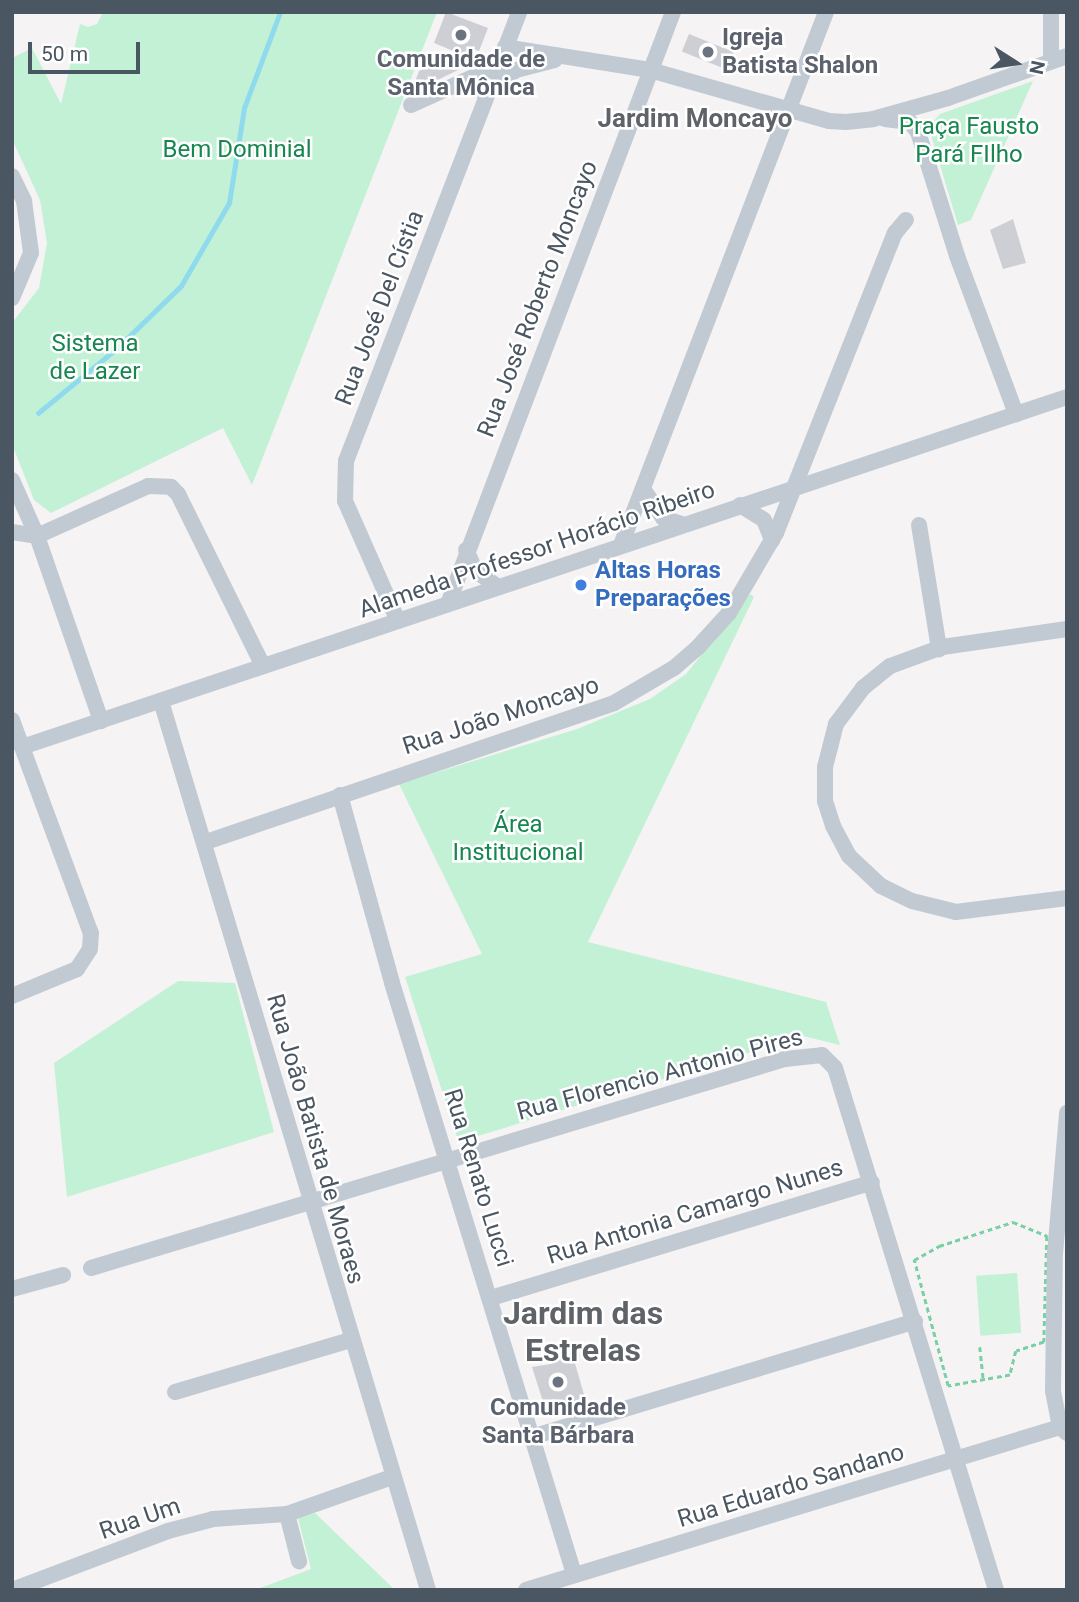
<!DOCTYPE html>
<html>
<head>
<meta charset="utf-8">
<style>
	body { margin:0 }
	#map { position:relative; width:1079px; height:1602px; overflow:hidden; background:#f5f3f3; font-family:Roboto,sans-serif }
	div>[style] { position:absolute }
	.green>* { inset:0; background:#c3f1d5; transform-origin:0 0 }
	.stream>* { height:4.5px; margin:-2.25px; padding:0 2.25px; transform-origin:2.25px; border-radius:2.25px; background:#90daee }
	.building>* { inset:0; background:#cdcfd5; transform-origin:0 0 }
	.path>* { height:2.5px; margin-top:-1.25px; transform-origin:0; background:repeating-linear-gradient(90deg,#7ad0a6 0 5px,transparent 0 8.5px) }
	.minor>* { height:16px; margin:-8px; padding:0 8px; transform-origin:8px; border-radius:8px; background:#c1cad2 }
	.dots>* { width:19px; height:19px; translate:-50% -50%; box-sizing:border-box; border:4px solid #fff; border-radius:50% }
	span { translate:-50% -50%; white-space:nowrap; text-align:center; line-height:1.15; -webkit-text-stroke:5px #fff; paint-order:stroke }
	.worship-label { font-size:24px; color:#5b616d; font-weight:700 }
	.left { translate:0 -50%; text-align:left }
	.park-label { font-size:24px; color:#17864f }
	.street-label { font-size:24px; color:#4a5661 }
	.shop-label { font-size:24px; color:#366cbe; font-weight:700 }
	.neighbourhood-label { font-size:26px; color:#5f6368; font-weight:700 }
	.district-label { font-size:32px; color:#5f6368; font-weight:700 }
	.frame { position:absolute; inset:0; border:14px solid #4a5661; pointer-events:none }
	.north { position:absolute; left:981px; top:28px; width:70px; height:70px; -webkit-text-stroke:5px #fff; paint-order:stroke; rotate:102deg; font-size:19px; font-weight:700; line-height:28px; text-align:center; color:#4a5661 }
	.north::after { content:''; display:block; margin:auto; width:24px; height:32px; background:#4a5661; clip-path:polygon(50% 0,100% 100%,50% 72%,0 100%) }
	.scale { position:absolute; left:28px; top:42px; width:112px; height:32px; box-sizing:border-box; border:4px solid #4a5661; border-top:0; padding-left:9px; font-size:21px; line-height:24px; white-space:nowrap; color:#4a5661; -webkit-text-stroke:5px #fff; paint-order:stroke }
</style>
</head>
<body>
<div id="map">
	<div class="green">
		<i style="clip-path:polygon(103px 12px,437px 12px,252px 485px,223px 428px,51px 513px,34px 500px,12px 444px,12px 323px,39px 288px,47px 243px,40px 200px,12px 139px,12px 58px,32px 48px,61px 104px,80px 24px,88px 27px,97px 24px)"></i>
		<i style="clip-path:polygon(1033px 81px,971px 220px,958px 225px,931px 135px,933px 122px,940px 114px)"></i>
		<i style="clip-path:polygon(750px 594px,754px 597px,588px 942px,826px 1002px,840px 1045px,803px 1036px,465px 1140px,457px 1137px,405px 977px,482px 954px,399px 784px,577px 729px,650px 699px,686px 674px)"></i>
		<i style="clip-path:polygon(178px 981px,235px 983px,274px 1132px,67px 1197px,54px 1063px)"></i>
		<i style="left:1017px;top:1273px;width:60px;height:41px;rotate:86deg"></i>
		<i style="clip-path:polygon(315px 1513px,395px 1590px,255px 1590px,311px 1569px,298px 1518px)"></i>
	</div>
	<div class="stream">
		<i style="left:38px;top:413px;width:102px;rotate:-39.4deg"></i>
		<i style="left:117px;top:348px;width:89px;rotate:-44.1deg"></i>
		<i style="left:181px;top:286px;width:96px;rotate:-60deg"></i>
		<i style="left:229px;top:203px;width:96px;rotate:-81deg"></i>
		<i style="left:244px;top:108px;width:103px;rotate:-69.4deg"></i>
	</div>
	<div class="building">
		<i style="clip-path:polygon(446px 12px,488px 28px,479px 51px,469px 47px,466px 56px,434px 43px)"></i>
		<i style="left:689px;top:34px;width:48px;height:19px;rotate:22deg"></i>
		<i style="clip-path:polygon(454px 55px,460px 69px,411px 93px,419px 71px)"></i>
		<i style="clip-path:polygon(1013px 219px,1026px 263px,1003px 269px,990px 230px)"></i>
		<i style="clip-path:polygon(572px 1353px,585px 1398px,565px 1409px,546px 1411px,532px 1367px,551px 1364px)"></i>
	</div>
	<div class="path">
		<i style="left:1013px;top:1222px;width:37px;rotate:22deg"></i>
		<i style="left:1047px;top:1236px;width:106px;rotate:91.6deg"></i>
		<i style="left:1044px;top:1342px;width:29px;rotate:162deg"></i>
		<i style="left:1016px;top:1351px;width:25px;rotate:104deg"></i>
		<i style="left:1010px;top:1375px;width:63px;rotate:169.9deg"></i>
		<i style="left:948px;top:1386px;width:131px;rotate:-105.1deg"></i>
		<i style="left:914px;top:1260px;width:29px;rotate:-29deg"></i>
		<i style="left:939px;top:1246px;width:78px;rotate:-18deg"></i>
		<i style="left:980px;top:1347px;width:31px;rotate:84deg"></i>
	</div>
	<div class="minor">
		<i style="left:1051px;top:12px;width:49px;rotate:90deg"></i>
		<i style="left:505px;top:47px;width:147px;rotate:9deg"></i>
		<i style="left:650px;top:70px;width:186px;rotate:15.9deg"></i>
		<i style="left:829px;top:121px;width:17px;rotate:3deg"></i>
		<i style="left:846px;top:122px;width:27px;rotate:-6deg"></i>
		<i style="left:873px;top:119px;width:78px;rotate:-15.6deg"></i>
		<i style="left:948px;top:98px;width:126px;rotate:-19.4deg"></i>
		<i style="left:456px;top:87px;width:32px;rotate:7deg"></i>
		<i style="left:488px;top:91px;width:35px;rotate:-37deg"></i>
		<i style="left:516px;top:70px;width:40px;rotate:-14.4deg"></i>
		<i style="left:411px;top:105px;width:94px;rotate:-24.4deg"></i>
		<i style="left:885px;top:119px;width:25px;rotate:7deg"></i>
		<i style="left:910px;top:122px;width:13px;rotate:51deg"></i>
		<i style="left:918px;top:132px;width:130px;rotate:72.5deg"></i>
		<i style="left:957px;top:256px;width:169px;rotate:69.5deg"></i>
		<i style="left:12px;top:176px;width:28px;rotate:64deg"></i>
		<i style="left:24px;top:201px;width:52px;rotate:82.3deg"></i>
		<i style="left:31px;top:253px;width:49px;rotate:112.9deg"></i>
		<i style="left:12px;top:480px;width:61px;rotate:65.9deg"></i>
		<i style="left:37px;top:536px;width:196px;rotate:70.9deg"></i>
		<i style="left:643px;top:489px;width:35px;rotate:55deg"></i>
		<i style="left:663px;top:518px;width:20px;rotate:18deg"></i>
		<i style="left:740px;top:505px;width:28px;rotate:32deg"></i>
		<i style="left:764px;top:520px;width:22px;rotate:68deg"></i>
		<i style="left:919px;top:525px;width:126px;rotate:80.8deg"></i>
		<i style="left:12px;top:532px;width:25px;rotate:9deg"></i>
		<i style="left:37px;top:536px;width:122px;rotate:-24.2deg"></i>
		<i style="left:148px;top:486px;width:23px;rotate:2deg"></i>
		<i style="left:171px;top:487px;width:10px;rotate:45deg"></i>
		<i style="left:178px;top:494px;width:192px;rotate:63.7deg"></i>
		<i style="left:621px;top:545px;width:571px;rotate:-68.96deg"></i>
		<i style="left:466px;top:550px;width:23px;rotate:65deg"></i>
		<i style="left:476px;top:571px;width:27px;rotate:36deg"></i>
		<i style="left:448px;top:604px;width:633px;rotate:-69.19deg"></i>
		<i style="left:398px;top:621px;width:131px;rotate:-113.8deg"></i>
		<i style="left:345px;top:501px;width:40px;rotate:-88.6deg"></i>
		<i style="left:346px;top:461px;width:481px;rotate:-68.9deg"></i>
		<i style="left:1067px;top:629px;width:126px;rotate:171.8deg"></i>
		<i style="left:942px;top:647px;width:55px;rotate:159.9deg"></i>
		<i style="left:890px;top:666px;width:35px;rotate:141deg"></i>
		<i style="left:863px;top:688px;width:45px;rotate:126.9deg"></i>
		<i style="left:836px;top:724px;width:44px;rotate:104.3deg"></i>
		<i style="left:825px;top:767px;width:34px;rotate:90deg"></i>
		<i style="left:825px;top:801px;width:26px;rotate:72deg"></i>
		<i style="left:833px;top:826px;width:34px;rotate:62deg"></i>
		<i style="left:849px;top:856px;width:44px;rotate:43.2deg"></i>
		<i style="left:881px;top:886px;width:34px;rotate:26deg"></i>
		<i style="left:912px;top:901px;width:45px;rotate:14deg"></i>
		<i style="left:956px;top:912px;width:112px;rotate:-7.2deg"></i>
		<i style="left:161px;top:701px;width:928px;rotate:73.28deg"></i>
		<i style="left:12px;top:720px;width:227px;rotate:69.7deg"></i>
		<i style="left:91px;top:933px;width:16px;rotate:94deg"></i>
		<i style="left:90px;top:949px;width:24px;rotate:123deg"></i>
		<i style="left:77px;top:969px;width:70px;rotate:157.4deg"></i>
		<i style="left:22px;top:747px;width:1102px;rotate:-18.52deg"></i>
		<i style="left:340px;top:795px;width:195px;rotate:74.5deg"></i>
		<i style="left:392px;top:983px;width:618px;rotate:72.88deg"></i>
		<i style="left:206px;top:842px;width:431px;rotate:-18.8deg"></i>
		<i style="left:614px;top:703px;width:69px;rotate:-30.3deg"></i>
		<i style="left:674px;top:668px;width:33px;rotate:-41deg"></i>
		<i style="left:699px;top:646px;width:45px;rotate:-47.7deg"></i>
		<i style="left:729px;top:613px;width:93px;rotate:-59.6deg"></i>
		<i style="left:776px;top:533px;width:323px;rotate:-68.4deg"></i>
		<i style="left:895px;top:233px;width:17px;rotate:-50deg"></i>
		<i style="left:91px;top:1268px;width:725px;rotate:-16.76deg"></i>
		<i style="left:785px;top:1059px;width:37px;rotate:-6deg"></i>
		<i style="left:822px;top:1055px;width:18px;rotate:45deg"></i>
		<i style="left:835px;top:1068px;width:546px;rotate:72.86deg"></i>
		<i style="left:12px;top:1289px;width:53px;rotate:-15.4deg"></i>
		<i style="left:491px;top:1298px;width:398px;rotate:-16.9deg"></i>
		<i style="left:175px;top:1392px;width:183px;rotate:-16.5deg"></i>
		<i style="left:1060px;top:1427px;width:37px;rotate:-101deg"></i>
		<i style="left:1053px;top:1391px;width:137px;rotate:-89.2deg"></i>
		<i style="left:1055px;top:1254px;width:142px;rotate:-85.1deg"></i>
		<i style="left:535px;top:1436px;width:397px;rotate:-16.8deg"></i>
		<i style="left:287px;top:1514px;width:49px;rotate:75.7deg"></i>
		<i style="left:12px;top:1590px;width:167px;rotate:-20.7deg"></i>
		<i style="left:168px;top:1531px;width:47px;rotate:-14.9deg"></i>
		<i style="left:213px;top:1519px;width:74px;rotate:-3.9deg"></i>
		<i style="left:287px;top:1514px;width:111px;rotate:-19.4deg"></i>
		<i style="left:526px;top:1590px;width:558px;rotate:-16.97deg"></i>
		<i style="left:1060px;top:1427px;width:9px;rotate:41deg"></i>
	</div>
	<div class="dots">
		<i style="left:461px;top:35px;background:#6b7280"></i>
		<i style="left:708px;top:52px;background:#6b7280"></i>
		<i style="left:581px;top:585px;background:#3f7fe0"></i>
		<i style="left:558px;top:1382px;background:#6b7280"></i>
	</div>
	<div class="worship-label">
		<span class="left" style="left:722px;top:52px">Igreja<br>Batista Shalon</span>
		<span style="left:461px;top:74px">Comunidade de<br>Santa Mônica</span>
		<span style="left:558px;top:1422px">Comunidade<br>Santa Bárbara</span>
	</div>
	<div class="park-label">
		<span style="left:969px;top:141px">Praça Fausto<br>Pará FIlho</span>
		<span style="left:237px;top:150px">Bem Dominial</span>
		<span style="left:95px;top:358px">Sistema<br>de Lazer</span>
		<span style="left:518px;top:839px">Área<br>Institucional</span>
	</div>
	<div class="street-label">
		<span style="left:538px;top:299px;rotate:-69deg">Rua José Roberto Moncayo</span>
		<span style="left:380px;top:308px;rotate:-69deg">Rua José Del Cístia</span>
		<span style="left:537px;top:550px;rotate:-19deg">Alameda Professor Horácio Ribeiro</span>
		<span style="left:501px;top:716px;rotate:-18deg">Rua João Moncayo</span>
		<span style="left:660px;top:1075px;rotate:-15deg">Rua Florencio Antonio Pires</span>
		<span style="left:315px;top:1139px;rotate:74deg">Rua João Batista de Moraes</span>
		<span style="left:478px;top:1178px;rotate:73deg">Rua Renato Lucci</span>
		<span style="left:695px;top:1212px;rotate:-17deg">Rua Antonia Camargo Nunes</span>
		<span style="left:791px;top:1486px;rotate:-17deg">Rua Eduardo Sandano</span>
		<span style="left:140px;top:1519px;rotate:-19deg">Rua Um</span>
	</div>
	<div class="shop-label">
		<span class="left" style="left:595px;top:585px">Altas Horas<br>Preparações</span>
	</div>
	<div class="neighbourhood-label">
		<span style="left:695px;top:119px">Jardim Moncayo</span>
	</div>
	<div class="district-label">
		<span style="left:583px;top:1332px">Jardim das<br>Estrelas</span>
	</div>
	<div class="frame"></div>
	<div class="north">N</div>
	<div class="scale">50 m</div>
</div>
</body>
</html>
